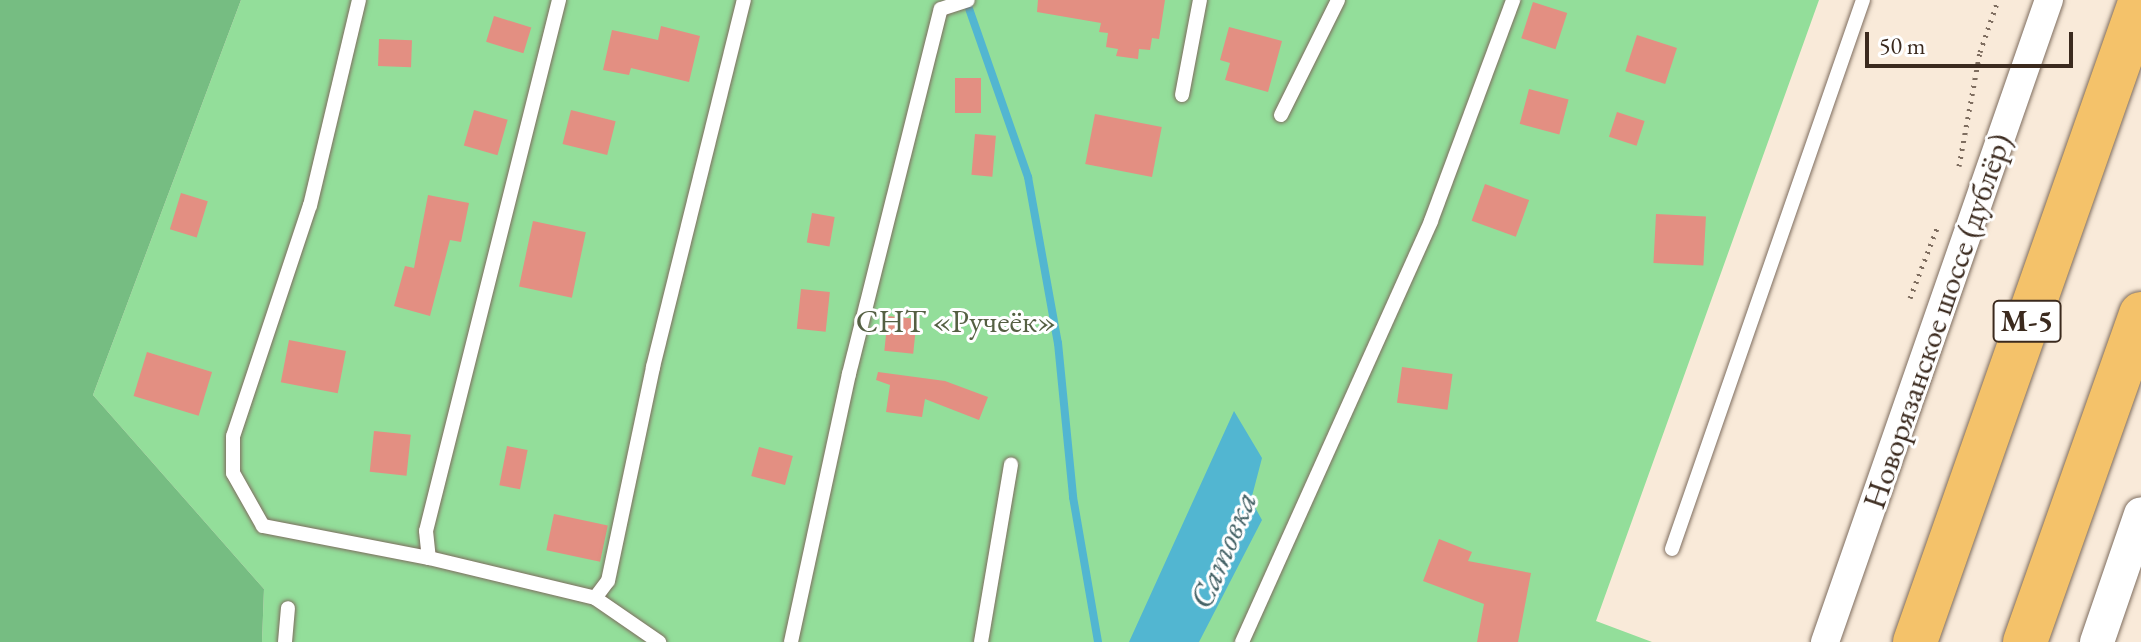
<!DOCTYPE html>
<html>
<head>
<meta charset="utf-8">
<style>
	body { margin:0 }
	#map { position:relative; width:2141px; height:642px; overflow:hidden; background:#f9ead9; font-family:"EB Garamond",serif }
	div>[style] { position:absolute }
	.green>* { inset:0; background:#93de9a }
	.forest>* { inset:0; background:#76bd82 }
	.water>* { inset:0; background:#52b6d1 }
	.stream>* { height:8px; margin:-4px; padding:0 4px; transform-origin:4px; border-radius:4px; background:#52b6d1 }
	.building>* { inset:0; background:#e38f82; transform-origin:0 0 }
	.path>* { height:5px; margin-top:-2.5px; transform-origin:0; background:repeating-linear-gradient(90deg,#7e6d5f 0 2px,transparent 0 8px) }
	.roads { filter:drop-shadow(0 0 2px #7e6d5f) drop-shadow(0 0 2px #7e6d5f) }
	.service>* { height:14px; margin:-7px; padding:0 7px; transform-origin:7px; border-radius:7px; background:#fff }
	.minor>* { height:28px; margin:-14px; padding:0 14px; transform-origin:14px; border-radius:14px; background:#fff }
	.tertiary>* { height:34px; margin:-17px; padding:0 17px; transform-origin:17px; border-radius:17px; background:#fff }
	.trunk>* { height:44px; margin:-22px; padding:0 22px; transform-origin:22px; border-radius:22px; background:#f4c26a }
	span { translate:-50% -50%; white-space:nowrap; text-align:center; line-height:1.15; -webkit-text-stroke:6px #fff; paint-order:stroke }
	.shield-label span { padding:2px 6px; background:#fff; border:2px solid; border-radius:6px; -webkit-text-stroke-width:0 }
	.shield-label { font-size:30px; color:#3b2a1e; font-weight:700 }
	.park-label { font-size:32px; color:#556043 }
	.street-label { font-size:32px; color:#3b2a1e }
	.water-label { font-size:34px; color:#446266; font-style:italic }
	.scale { position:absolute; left:1865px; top:32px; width:208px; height:36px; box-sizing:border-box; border:4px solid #3b2a1e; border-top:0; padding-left:10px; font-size:24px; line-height:28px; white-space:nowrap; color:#3b2a1e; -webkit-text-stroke:6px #fff; paint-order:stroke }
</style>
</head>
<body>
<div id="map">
	<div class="green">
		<i style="clip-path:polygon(241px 0,1819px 0,1596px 621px,1652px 642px,262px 642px,264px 589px,93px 395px)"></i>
	</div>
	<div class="forest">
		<i style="clip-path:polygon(0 0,241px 0,93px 395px,264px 589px,262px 642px,0 642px)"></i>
	</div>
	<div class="water">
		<i style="clip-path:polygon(1234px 411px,1262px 458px,1251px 500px,1262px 520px,1199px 642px,1129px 642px)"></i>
	</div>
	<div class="stream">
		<i style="left:966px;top:0;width:188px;rotate:70.7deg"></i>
		<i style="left:1028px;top:177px;width:169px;rotate:79.8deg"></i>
		<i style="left:1058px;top:343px;width:155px;rotate:84.4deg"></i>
		<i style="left:1073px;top:497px;width:147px;rotate:80.2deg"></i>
	</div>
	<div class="building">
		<i style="clip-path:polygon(1038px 0,1165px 0,1159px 39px,1152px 38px,1150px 50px,1139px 49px,1138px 59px,1116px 56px,1118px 49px,1106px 47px,1108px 33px,1099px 32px,1101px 23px,1037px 12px)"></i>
		<i style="left:1533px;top:2px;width:36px;height:38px;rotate:18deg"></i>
		<i style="left:494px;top:16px;width:39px;height:27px;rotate:17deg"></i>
		<i style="clip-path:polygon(661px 26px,700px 36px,689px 82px,631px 68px,629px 75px,603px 70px,612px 30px,658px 40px)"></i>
		<i style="clip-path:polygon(1229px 27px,1282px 41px,1268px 92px,1225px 80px,1230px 63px,1220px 60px)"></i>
		<i style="left:1637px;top:35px;width:42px;height:38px;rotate:18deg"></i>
		<i style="left:379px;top:39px;width:33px;height:27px;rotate:2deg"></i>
		<i style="left:955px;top:78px;width:26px;height:35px"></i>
		<i style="left:1529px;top:89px;width:41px;height:36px;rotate:15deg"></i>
		<i style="left:474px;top:110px;width:35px;height:37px;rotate:16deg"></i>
		<i style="left:571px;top:110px;width:46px;height:35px;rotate:14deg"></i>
		<i style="left:1617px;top:112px;width:29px;height:26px;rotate:18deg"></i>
		<i style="left:1095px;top:114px;width:68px;height:51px;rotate:11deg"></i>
		<i style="left:975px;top:134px;width:21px;height:41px;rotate:5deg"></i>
		<i style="left:1485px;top:184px;width:47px;height:39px;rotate:20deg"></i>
		<i style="left:181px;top:193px;width:28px;height:38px;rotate:17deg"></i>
		<i style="clip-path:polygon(428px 195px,469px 203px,461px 242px,450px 240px,430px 316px,394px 306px,405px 266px,414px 268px)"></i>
		<i style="left:812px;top:213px;width:23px;height:30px;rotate:10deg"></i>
		<i style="left:1656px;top:214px;width:50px;height:49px;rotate:3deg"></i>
		<i style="left:533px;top:221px;width:54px;height:67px;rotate:12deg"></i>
		<i style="left:801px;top:289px;width:29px;height:40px;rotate:6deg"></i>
		<i style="left:888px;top:316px;width:29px;height:35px;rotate:6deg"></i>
		<i style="left:289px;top:340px;width:58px;height:43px;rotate:11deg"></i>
		<i style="left:147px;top:352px;width:68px;height:46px;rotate:17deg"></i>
		<i style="left:1402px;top:367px;width:51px;height:36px;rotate:8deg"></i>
		<i style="clip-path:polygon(878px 372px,945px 381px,988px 397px,979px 420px,925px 399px,922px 417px,886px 412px,890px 385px,876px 380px)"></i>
		<i style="left:374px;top:431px;width:37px;height:41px;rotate:6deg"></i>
		<i style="left:507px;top:446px;width:21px;height:40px;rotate:11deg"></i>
		<i style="left:759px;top:447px;width:35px;height:30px;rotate:15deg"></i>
		<i style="left:554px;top:514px;width:55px;height:37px;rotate:12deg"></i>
		<i style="clip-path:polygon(1439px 539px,1472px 552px,1468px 561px,1531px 573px,1518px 642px,1477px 642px,1484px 604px,1423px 581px)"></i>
	</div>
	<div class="path">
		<i style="left:1959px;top:166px;width:116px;rotate:-79.6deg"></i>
		<i style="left:1980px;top:52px;width:55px;rotate:-70.9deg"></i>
		<i style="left:1910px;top:298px;width:75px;rotate:-68.9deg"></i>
	</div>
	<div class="roads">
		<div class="service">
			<i style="left:359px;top:0;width:211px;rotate:103.4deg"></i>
			<i style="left:310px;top:205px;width:243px;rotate:108.4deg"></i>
			<i style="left:233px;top:436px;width:37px;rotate:90deg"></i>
			<i style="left:233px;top:473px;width:61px;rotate:60.5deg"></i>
			<i style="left:263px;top:526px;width:169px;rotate:10.9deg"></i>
			<i style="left:559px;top:0;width:547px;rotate:104.06deg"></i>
			<i style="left:426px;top:531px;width:27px;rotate:84deg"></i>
			<i style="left:429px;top:558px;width:171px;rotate:13.5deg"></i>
			<i style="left:595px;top:598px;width:78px;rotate:34.5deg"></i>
			<i style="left:1182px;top:95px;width:97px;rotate:-79.3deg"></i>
			<i style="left:1281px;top:115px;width:128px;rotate:-63.6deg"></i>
			<i style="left:1672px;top:549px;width:581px;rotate:-70.82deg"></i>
			<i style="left:595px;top:598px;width:21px;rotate:-53deg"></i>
			<i style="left:608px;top:581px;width:219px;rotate:-78.1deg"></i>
			<i style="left:653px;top:367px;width:378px;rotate:-76.1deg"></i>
			<i style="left:285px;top:642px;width:34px;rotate:-85deg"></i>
			<i style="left:791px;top:642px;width:274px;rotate:-77.8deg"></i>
			<i style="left:849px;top:374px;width:376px;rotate:-75.9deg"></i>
			<i style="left:941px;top:9px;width:28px;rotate:-18deg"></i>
			<i style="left:981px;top:642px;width:180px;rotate:-80.4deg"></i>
			<i style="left:1242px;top:642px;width:461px;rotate:-65.8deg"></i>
			<i style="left:1431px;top:221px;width:236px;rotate:-69.6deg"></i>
		</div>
		<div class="minor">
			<i style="left:1825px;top:642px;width:680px;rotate:-70.77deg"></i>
		</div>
		<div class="tertiary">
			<i style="left:2097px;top:642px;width:135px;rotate:-71deg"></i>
		</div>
		<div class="trunk">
			<i style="left:1915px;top:642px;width:681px;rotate:-70.61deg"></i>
			<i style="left:2025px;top:642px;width:348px;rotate:-70.5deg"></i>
		</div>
	</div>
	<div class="shield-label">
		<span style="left:2027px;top:321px">М-5</span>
	</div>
	<div class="park-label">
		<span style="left:956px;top:321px">СНТ «Ручеёк»</span>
	</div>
	<div class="street-label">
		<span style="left:1937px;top:321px;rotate:-71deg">Новорязанское шоссе (дублёр)</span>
	</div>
	<div class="water-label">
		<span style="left:1223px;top:550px;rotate:-67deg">Сатовка</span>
	</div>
	<div class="scale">50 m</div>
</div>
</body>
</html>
